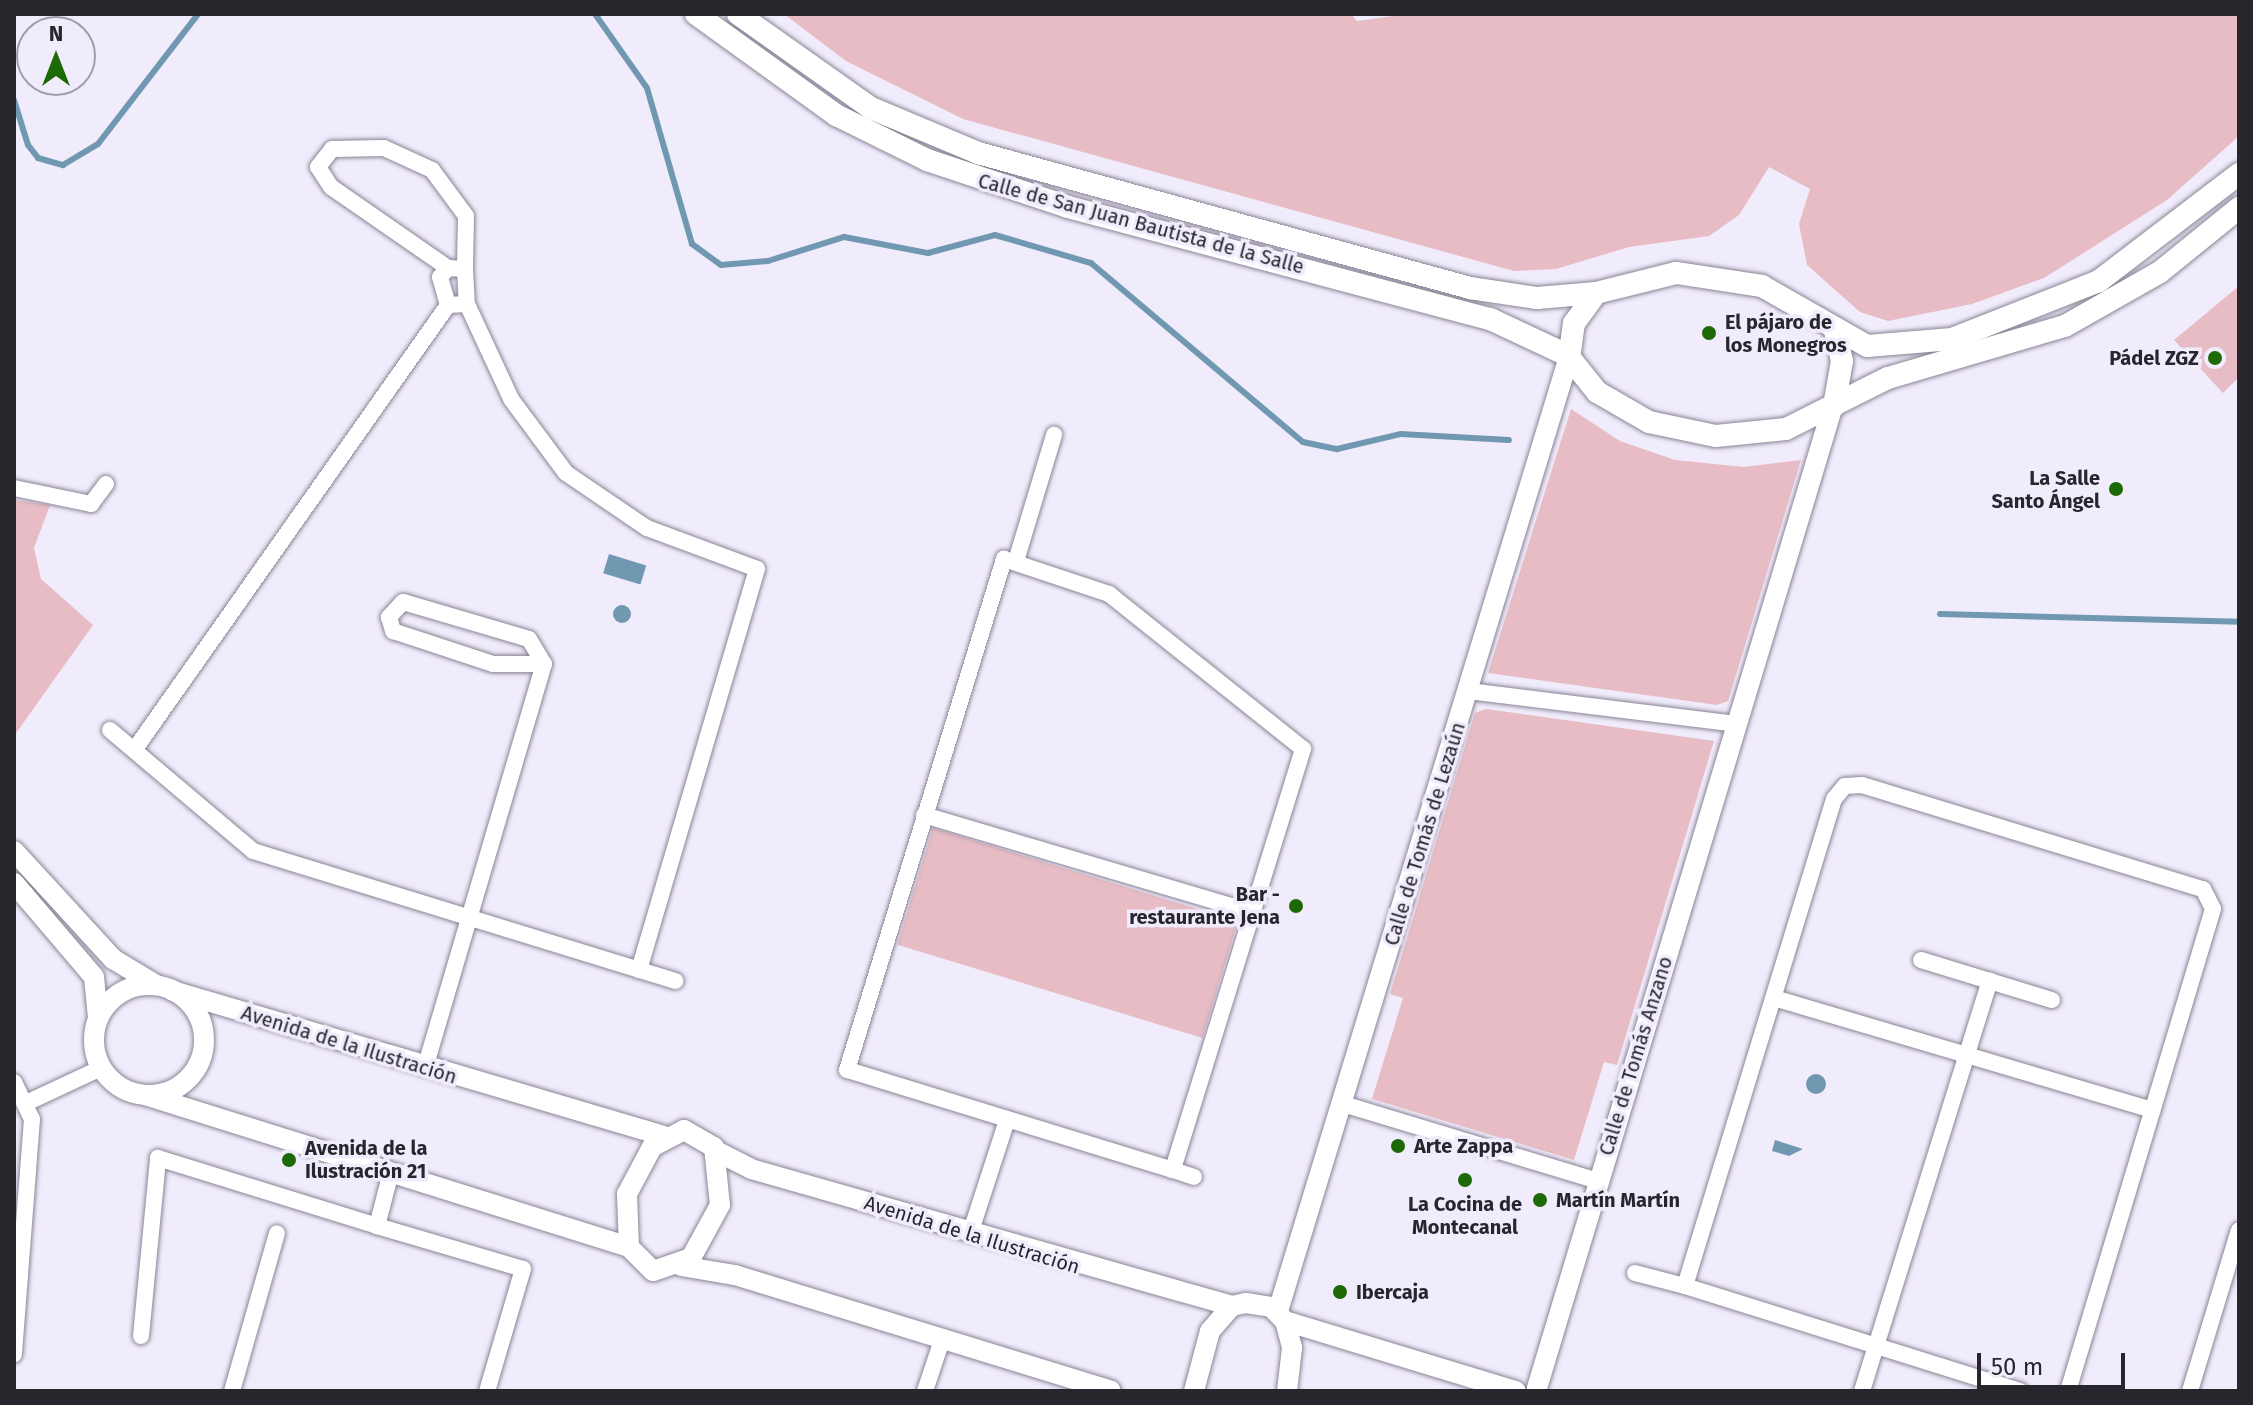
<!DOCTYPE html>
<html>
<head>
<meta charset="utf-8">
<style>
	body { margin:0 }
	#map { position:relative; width:2253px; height:1405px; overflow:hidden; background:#f1ecfc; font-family:"Fira Sans",sans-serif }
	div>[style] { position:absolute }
	.green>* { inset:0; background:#e7bcc5; transform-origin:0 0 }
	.water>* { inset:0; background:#7198b1; transform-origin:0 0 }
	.round { border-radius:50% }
	.stream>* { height:6px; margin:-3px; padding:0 3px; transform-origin:3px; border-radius:3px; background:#7198b1 }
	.roads { filter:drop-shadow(0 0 2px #8a8496) drop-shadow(0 0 2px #8a8496) }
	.minor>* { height:16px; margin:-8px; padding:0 8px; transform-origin:8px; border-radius:8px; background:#fff }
	.tertiary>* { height:20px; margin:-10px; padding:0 10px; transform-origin:10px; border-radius:10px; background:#fff }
	.tertiary>.ring { margin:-10px; padding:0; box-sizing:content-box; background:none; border:20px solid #fff; border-radius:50% }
	.secondary>* { height:22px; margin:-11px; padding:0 11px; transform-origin:11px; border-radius:11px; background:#fff }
	.dots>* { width:22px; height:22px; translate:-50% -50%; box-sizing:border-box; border:4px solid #f1ecfc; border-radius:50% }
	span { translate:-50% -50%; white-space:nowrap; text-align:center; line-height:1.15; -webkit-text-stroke:7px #f1ecfc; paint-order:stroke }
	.street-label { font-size:20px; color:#28252d }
	.poi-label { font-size:20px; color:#28252d; font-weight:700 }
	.left { translate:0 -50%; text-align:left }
	.right { translate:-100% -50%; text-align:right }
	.frame { position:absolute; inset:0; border:16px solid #28252d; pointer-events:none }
	.north { position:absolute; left:16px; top:16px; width:80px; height:80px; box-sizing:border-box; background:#f1ecfc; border:2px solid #a19ca9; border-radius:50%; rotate:0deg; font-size:22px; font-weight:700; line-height:32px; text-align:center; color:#28252d }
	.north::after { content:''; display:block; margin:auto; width:28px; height:36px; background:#1d6908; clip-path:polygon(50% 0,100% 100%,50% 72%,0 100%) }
	.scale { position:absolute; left:1977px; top:1353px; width:148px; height:36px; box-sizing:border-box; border:4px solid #28252d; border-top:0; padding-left:10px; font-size:24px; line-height:28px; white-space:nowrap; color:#28252d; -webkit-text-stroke:6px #f1ecfc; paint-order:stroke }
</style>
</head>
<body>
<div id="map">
	<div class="green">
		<i style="clip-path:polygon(784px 14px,1351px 14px,1357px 21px,1407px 14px,2239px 14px,2239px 136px,2167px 200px,2044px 278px,1972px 304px,1888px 321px,1860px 312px,1807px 265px,1799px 224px,1810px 189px,1769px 167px,1739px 215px,1709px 236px,1629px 247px,1556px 269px,1514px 271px,963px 119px,846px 61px)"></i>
		<i style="clip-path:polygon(2239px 286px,2239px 377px,2223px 393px,2174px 340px)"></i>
		<i style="clip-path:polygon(1571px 409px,1620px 441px,1675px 460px,1744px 467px,1801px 460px,1728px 701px,1717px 705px,1488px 673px)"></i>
		<i style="clip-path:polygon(14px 500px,50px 505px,34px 548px,41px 579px,93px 625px,14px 736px)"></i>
		<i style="clip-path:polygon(1486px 709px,1714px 741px,1617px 1065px,1604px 1062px,1574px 1160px,1372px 1099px,1403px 998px,1390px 994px,1475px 713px)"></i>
		<i style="left:933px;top:828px;width:319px;height:122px;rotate:17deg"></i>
	</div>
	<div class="water">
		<i style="left:609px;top:554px;width:39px;height:20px;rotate:17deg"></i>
		<i class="round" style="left:613px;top:605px;width:18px;height:18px"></i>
		<i class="round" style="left:1806px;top:1074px;width:20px;height:20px"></i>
		<i style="clip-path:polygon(1775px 1140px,1803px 1149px,1789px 1156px,1772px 1151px)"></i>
	</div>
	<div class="stream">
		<i style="left:595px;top:14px;width:90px;rotate:54.9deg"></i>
		<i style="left:647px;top:88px;width:162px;rotate:73.9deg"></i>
		<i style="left:692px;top:244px;width:36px;rotate:36deg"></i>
		<i style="left:721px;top:265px;width:47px;rotate:-4.9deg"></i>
		<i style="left:768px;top:261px;width:80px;rotate:-17.5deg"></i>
		<i style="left:844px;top:237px;width:86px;rotate:10.8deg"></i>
		<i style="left:928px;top:253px;width:69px;rotate:-15deg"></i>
		<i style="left:995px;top:235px;width:100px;rotate:16.3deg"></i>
		<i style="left:1091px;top:263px;width:277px;rotate:40.2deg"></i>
		<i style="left:1303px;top:442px;width:35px;rotate:12deg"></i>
		<i style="left:1337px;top:449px;width:66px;rotate:-13.2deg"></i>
		<i style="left:1401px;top:434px;width:108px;rotate:3.2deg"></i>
		<i style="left:14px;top:100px;width:47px;rotate:72.7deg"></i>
		<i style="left:28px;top:145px;width:16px;rotate:52deg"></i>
		<i style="left:38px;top:158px;width:26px;rotate:16deg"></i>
		<i style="left:63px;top:165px;width:41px;rotate:-31deg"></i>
		<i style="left:98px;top:144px;width:164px;rotate:-52.4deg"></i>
		<i style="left:1940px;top:614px;width:299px;rotate:1.5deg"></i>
	</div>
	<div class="roads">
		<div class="minor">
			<i style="left:448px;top:268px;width:142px;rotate:-145.3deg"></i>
			<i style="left:331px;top:187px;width:24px;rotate:-123deg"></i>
			<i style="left:318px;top:167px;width:23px;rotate:-52deg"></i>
			<i style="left:332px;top:149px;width:52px;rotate:-1.1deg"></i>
			<i style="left:384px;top:148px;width:53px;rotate:24.6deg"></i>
			<i style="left:432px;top:170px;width:57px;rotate:53.5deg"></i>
			<i style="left:466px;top:216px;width:53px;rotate:91.1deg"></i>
			<i style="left:467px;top:304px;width:19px;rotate:177deg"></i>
			<i style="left:448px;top:305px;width:29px;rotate:-106deg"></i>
			<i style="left:440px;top:277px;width:12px;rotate:-48deg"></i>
			<i style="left:448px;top:268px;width:17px;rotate:3deg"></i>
			<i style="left:465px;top:269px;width:35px;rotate:87deg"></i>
			<i style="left:467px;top:304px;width:105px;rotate:65.1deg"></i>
			<i style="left:511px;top:399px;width:92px;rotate:53.4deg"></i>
			<i style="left:566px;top:473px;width:98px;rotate:34.2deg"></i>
			<i style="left:647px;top:528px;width:117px;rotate:20.4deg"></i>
			<i style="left:757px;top:569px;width:418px;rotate:106.4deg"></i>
			<i style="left:14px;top:488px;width:79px;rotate:11.7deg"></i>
			<i style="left:91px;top:504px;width:25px;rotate:-53deg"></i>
			<i style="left:1004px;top:559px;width:111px;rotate:18.4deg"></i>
			<i style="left:1109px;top:594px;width:248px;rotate:38.6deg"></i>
			<i style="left:1303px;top:749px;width:441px;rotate:107.2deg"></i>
			<i style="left:1173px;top:1170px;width:341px;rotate:-162.9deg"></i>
			<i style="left:847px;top:1070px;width:535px;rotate:-72.92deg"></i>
			<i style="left:1016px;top:561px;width:132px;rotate:-73.2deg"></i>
			<i style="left:1468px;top:691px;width:270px;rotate:7deg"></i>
			<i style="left:110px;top:730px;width:187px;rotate:40.2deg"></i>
			<i style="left:253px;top:851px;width:442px;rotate:17.1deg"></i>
			<i style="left:135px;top:749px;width:543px;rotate:-54.82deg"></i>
			<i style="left:924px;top:815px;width:341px;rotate:16.5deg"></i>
			<i style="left:1921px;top:960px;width:137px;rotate:17deg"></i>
			<i style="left:1774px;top:998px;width:395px;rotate:16.5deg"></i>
			<i style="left:425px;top:1068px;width:421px;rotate:-73.6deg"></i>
			<i style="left:544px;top:664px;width:29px;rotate:-121deg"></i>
			<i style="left:529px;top:639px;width:131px;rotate:-163.6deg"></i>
			<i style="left:403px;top:602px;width:21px;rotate:133deg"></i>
			<i style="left:389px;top:617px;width:15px;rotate:74deg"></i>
			<i style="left:393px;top:631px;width:105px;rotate:18.3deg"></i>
			<i style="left:493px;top:664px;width:51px"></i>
			<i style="left:14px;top:1082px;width:41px;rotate:64.1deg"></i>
			<i style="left:32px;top:1119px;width:236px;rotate:94.4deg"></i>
			<i style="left:26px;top:1103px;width:83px;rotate:-25deg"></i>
			<i style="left:1343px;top:1104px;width:266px;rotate:16.8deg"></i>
			<i style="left:1173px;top:1170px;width:22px;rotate:18deg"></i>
			<i style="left:391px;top:1172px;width:56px;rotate:104.5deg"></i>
			<i style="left:377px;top:1226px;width:152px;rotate:16.4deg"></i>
			<i style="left:523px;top:1269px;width:127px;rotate:106.4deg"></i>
			<i style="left:970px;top:1234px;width:120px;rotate:-72deg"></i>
			<i style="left:1635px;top:1273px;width:52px;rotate:14.6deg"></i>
			<i style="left:141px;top:1336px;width:179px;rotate:-84.5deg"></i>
			<i style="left:158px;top:1158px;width:229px;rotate:17.2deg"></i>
			<i style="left:232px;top:1391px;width:164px;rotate:-74.1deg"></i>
			<i style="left:925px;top:1391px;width:54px;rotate:-71.6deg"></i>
			<i style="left:1862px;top:1391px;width:430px;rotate:-72.7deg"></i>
			<i style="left:2020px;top:1391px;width:351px;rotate:-162.6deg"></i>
			<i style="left:1685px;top:1286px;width:509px;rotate:-72.99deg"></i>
			<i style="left:1834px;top:799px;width:17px;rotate:-50deg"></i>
			<i style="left:1845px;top:786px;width:17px;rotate:-3deg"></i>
			<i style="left:1862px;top:785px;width:357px;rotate:17deg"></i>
			<i style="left:2203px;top:889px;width:22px;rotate:63deg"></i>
			<i style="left:2213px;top:909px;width:503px;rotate:106.74deg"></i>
			<i style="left:2190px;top:1391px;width:168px;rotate:-73.1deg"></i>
		</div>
		<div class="tertiary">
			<i style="left:14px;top:851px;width:147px;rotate:47.5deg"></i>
			<i style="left:113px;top:959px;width:50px;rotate:31.2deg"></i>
			<i style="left:14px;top:883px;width:123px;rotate:49.6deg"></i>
			<i style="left:94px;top:977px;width:41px;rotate:84.4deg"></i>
			<i class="ring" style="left:94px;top:985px;width:90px;height:90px"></i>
			<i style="left:173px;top:991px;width:512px;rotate:16.45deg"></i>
			<i style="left:148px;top:1096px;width:504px;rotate:17.43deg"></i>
			<i style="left:684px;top:1130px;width:34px;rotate:30deg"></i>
			<i style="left:714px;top:1147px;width:58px;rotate:84.1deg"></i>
			<i style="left:720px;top:1205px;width:60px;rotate:118.7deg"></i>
			<i style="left:691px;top:1258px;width:40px;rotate:161.1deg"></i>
			<i style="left:653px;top:1271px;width:34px;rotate:-135deg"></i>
			<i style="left:629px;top:1247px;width:53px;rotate:-92.2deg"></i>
			<i style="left:627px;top:1194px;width:53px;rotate:-62deg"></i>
			<i style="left:652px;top:1147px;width:36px;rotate:-28deg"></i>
			<i style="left:716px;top:1151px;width:39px;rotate:27deg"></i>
			<i style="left:751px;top:1169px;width:500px;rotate:15.9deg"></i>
			<i style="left:681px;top:1266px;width:55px;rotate:9.5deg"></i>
			<i style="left:735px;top:1275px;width:393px;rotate:17.1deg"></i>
			<i style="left:1278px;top:1311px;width:997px;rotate:-73.04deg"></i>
			<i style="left:1285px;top:1321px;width:241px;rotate:16.9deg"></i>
			<i style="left:1537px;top:1388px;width:1022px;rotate:-73.23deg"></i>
			<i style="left:1194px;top:1391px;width:62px;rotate:-75.1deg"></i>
			<i style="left:1210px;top:1331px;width:33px;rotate:-49deg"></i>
			<i style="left:1232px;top:1306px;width:14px;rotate:-12deg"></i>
			<i style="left:1246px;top:1303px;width:25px;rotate:9deg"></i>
			<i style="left:1271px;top:1307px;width:20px;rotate:45deg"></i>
			<i style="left:1285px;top:1321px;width:28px;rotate:75deg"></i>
			<i style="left:1292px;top:1348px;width:43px;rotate:96.6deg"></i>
		</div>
		<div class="secondary">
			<i style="left:696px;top:14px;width:173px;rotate:35.8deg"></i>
			<i style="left:836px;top:115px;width:102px;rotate:26.3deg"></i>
			<i style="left:927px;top:160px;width:149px;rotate:18.4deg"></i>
			<i style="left:1068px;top:207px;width:437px;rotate:14.9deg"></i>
			<i style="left:1490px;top:319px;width:87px;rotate:25.1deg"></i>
			<i style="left:738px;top:14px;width:163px;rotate:35.3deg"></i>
			<i style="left:871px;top:108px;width:116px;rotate:22.8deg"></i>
			<i style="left:978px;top:153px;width:510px;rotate:15.34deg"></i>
			<i style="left:1470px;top:288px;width:68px;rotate:8.5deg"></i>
			<i style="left:1537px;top:298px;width:59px;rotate:-4.8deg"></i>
			<i style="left:2239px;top:174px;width:176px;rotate:142.6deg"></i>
			<i style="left:2099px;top:281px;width:158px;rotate:158.5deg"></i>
			<i style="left:1952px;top:339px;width:85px;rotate:175.3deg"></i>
			<i style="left:1867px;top:346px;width:121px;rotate:-150.3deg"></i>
			<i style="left:1762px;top:286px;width:87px;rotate:-171.4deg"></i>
			<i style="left:1676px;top:273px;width:82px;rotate:166deg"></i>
			<i style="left:1596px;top:293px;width:37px;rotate:126deg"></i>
			<i style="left:1574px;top:323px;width:34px;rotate:98deg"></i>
			<i style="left:1569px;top:357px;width:45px;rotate:51.3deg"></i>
			<i style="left:1597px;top:392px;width:60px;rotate:30deg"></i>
			<i style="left:1649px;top:422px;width:68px;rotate:11.8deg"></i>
			<i style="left:1716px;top:436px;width:70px;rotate:-5.7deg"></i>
			<i style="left:1786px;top:429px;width:114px;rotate:-26.6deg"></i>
			<i style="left:1888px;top:378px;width:184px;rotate:-16.4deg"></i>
			<i style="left:2065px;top:326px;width:109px;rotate:-29.6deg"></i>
			<i style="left:2160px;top:272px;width:102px;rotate:-39deg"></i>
			<i style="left:1834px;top:406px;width:46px;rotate:-79.9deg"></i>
			<i style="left:1842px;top:361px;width:32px;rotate:-103deg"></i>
		</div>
	</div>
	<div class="dots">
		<i style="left:1709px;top:333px;background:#1d6908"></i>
		<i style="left:2215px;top:358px;background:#1d6908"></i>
		<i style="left:2116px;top:489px;background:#1d6908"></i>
		<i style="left:1296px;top:906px;background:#1d6908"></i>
		<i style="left:1398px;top:1146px;background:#1d6908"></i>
		<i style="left:289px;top:1160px;background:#1d6908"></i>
		<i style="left:1465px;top:1180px;background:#1d6908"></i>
		<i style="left:1540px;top:1200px;background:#1d6908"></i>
		<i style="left:1340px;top:1292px;background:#1d6908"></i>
	</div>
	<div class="street-label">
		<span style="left:1141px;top:224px;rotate:15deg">Calle de San Juan Bautista de la Salle</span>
		<span style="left:1425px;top:834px;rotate:-73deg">Calle de Tomás de Lezaún</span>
		<span style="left:349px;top:1045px;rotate:17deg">Avenida de la Ilustración</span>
		<span style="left:1636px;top:1056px;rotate:-73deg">Calle de Tomás Anzano</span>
		<span style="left:972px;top:1235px;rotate:17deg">Avenida de la Ilustración</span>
	</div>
	<div class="poi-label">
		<span class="left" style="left:1725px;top:334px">El pájaro de<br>los Monegros</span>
		<span class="right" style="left:2199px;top:358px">Pádel ZGZ</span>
		<span class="right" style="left:2100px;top:490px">La Salle<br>Santo Ángel</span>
		<span class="right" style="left:1280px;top:906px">Bar -<br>restaurante Jena</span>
		<span class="left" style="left:1414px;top:1146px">Arte Zappa</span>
		<span class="left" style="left:305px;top:1160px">Avenida de la<br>Ilustración 21</span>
		<span class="left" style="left:1556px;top:1200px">Martín Martín</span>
		<span style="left:1465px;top:1216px">La Cocina de<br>Montecanal</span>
		<span class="left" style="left:1356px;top:1292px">Ibercaja</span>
	</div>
	<div class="frame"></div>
	<div class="north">N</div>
	<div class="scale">50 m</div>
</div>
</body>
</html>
